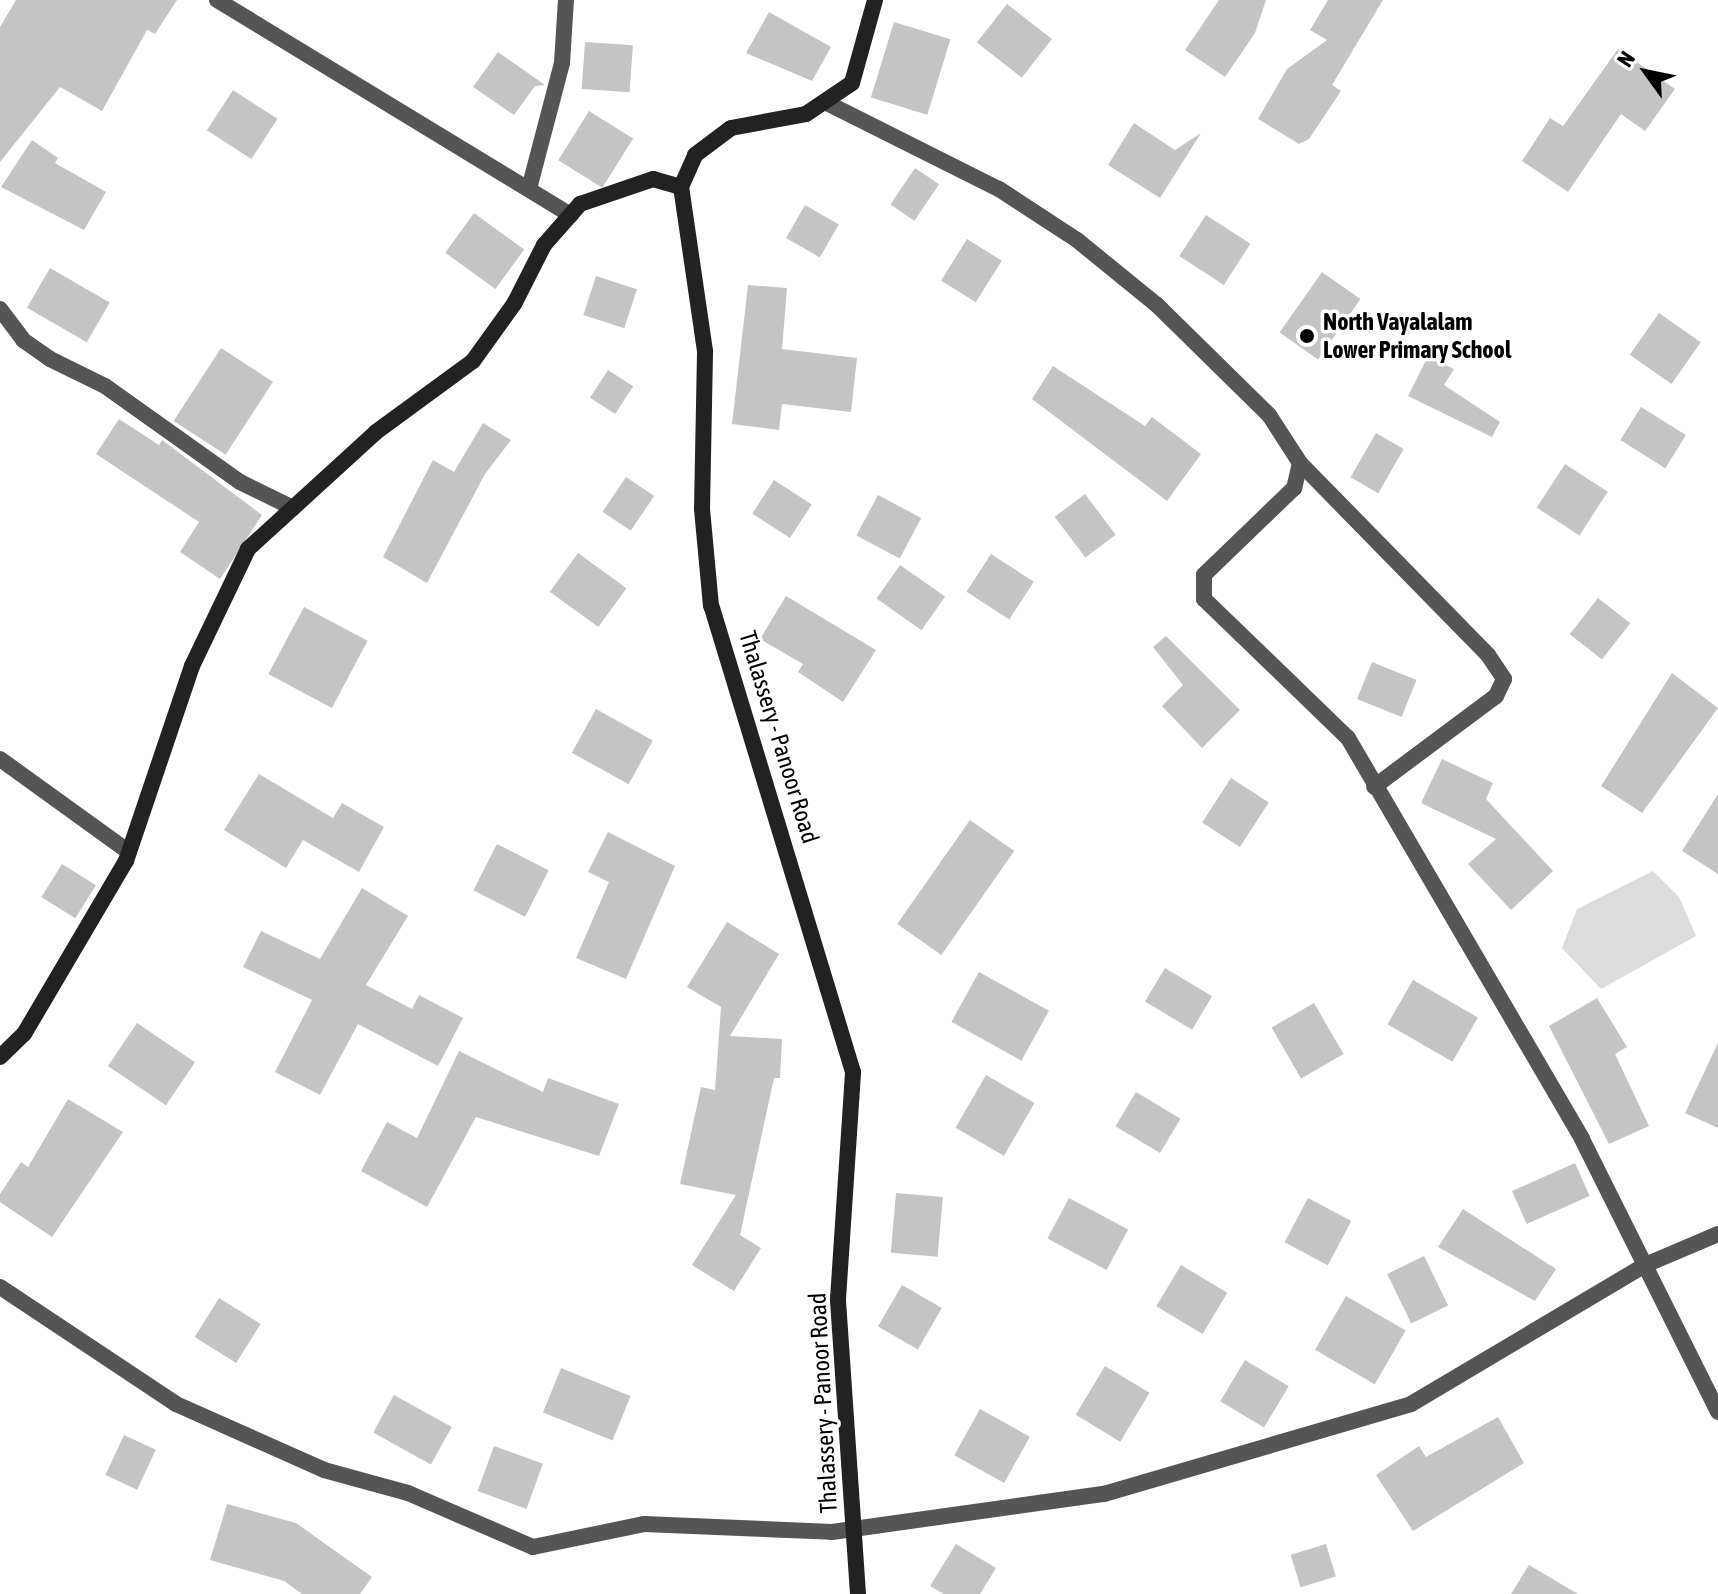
<!DOCTYPE html>
<html>
<head>
<meta charset="utf-8">
<style>
	body { margin:0 }
	#map { position:relative; width:1718px; height:1594px; overflow:hidden; background:#fff; font-family:"Asap Condensed",sans-serif }
	div>[style] { position:absolute }
	.green>* { inset:0; background:#dcdcdc }
	.building>* { inset:0; background:#c4c4c4; transform-origin:0 0 }
	.street>* { height:16px; margin:-8px; padding:0 8px; transform-origin:8px; border-radius:8px; background:#555 }
	.secondary>* { height:16px; margin:-8px; padding:0 8px; transform-origin:8px; border-radius:8px; background:#222 }
	.dots>* { width:22px; height:22px; translate:-50% -50%; box-sizing:border-box; border:4px solid #fff; border-radius:50% }
	span { translate:-50% -50%; white-space:nowrap; text-align:center; line-height:1.15; -webkit-text-stroke:7px #fff; paint-order:stroke }
	.poi-label { font-size:24px; color:#000; font-weight:700 }
	.left { translate:0 -50%; text-align:left }
	.street-label { font-size:24px; color:#000 }
	.north { position:absolute; left:1606px; top:32px; width:80px; height:80px; -webkit-text-stroke:6px #fff; paint-order:stroke; rotate:303deg; font-size:22px; font-weight:700; line-height:32px; text-align:center; color:#000 }
	.north::after { content:''; display:block; margin:auto; width:28px; height:36px; background:#000; clip-path:polygon(50% 0,100% 100%,50% 72%,0 100%) }
</style>
</head>
<body>
<div id="map">
	<div class="green">
		<i style="clip-path:polygon(1653px 871px,1679px 897px,1696px 936px,1601px 989px,1562px 948px,1577px 909px)"></i>
	</div>
	<div class="building">
		<i style="clip-path:polygon(16px 0,177px 0,155px 34px,147px 30px,102px 111px,60px 87px,0 162px,0 27px)"></i>
		<i style="clip-path:polygon(1219px 0,1266px 0,1255px 33px,1225px 77px,1185px 50px)"></i>
		<i style="clip-path:polygon(1328px 0,1383px 0,1332px 85px,1341px 91px,1309px 139px,1299px 144px,1258px 119px,1287px 69px,1327px 40px,1310px 30px)"></i>
		<i style="left:1007px;top:4px;width:57px;height:49px;rotate:38deg"></i>
		<i style="clip-path:polygon(769px 12px,831px 47px,812px 81px,746px 53px)"></i>
		<i style="left:894px;top:22px;width:59px;height:79px;rotate:17deg"></i>
		<i style="left:585px;top:42px;width:48px;height:47px;rotate:4deg"></i>
		<i style="clip-path:polygon(1618px 49px,1675px 89px,1645px 131px,1621px 114px,1568px 192px,1522px 161px,1550px 118px,1563px 126px)"></i>
		<i style="clip-path:polygon(498px 52px,545px 85px,535px 86px,514px 115px,473px 87px)"></i>
		<i style="left:233px;top:90px;width:53px;height:48px;rotate:33deg"></i>
		<i style="left:589px;top:111px;width:52px;height:58px;rotate:32deg"></i>
		<i style="clip-path:polygon(1134px 123px,1175px 150px,1201px 133px,1160px 198px,1108px 165px)"></i>
		<i style="clip-path:polygon(32px 140px,58px 158px,55px 163px,106px 192px,84px 230px,1px 187px)"></i>
		<i style="left:915px;top:168px;width:29px;height:44px;rotate:34deg"></i>
		<i style="left:805px;top:205px;width:39px;height:38px;rotate:30deg"></i>
		<i style="left:474px;top:213px;width:62px;height:49px;rotate:36deg"></i>
		<i style="left:1206px;top:215px;width:53px;height:49px;rotate:33deg"></i>
		<i style="left:967px;top:239px;width:41px;height:49px;rotate:32deg"></i>
		<i style="left:50px;top:268px;width:69px;height:46px;rotate:30deg"></i>
		<i style="left:1322px;top:272px;width:47px;height:74px;rotate:35deg"></i>
		<i style="left:596px;top:276px;width:43px;height:41px;rotate:18deg"></i>
		<i style="clip-path:polygon(748px 285px,787px 288px,782px 349px,857px 358px,851px 412px,782px 404px,779px 430px,732px 424px)"></i>
		<i style="left:1659px;top:313px;width:51px;height:51px;rotate:35deg"></i>
		<i style="left:221px;top:348px;width:62px;height:87px;rotate:33deg"></i>
		<i style="clip-path:polygon(1428px 356px,1454px 369px,1444px 385px,1500px 422px,1492px 437px,1408px 396px)"></i>
		<i style="clip-path:polygon(1053px 366px,1145px 426px,1152px 417px,1201px 454px,1167px 501px,1032px 399px)"></i>
		<i style="left:608px;top:370px;width:30px;height:33px;rotate:33deg"></i>
		<i style="left:1641px;top:407px;width:53px;height:39px;rotate:32deg"></i>
		<i style="clip-path:polygon(119px 419px,159px 445px,162px 440px,262px 515px,220px 579px,180px 552px,199px 522px,96px 454px)"></i>
		<i style="clip-path:polygon(483px 423px,511px 440px,485px 474px,427px 583px,383px 557px,433px 460px,454px 472px)"></i>
		<i style="left:1376px;top:433px;width:32px;height:51px;rotate:30deg"></i>
		<i style="left:1565px;top:464px;width:51px;height:52px;rotate:33deg"></i>
		<i style="left:626px;top:477px;width:34px;height:42px;rotate:34deg"></i>
		<i style="left:774px;top:480px;width:45px;height:40px;rotate:33deg"></i>
		<i style="left:1085px;top:494px;width:51px;height:38px;rotate:53deg"></i>
		<i style="left:878px;top:495px;width:49px;height:46px;rotate:28deg"></i>
		<i style="left:578px;top:553px;width:60px;height:48px;rotate:36deg"></i>
		<i style="left:991px;top:554px;width:51px;height:45px;rotate:33deg"></i>
		<i style="left:900px;top:565px;width:55px;height:41px;rotate:35deg"></i>
		<i style="clip-path:polygon(786px 596px,876px 650px,843px 702px,798px 672px,803px 664px,760px 639px)"></i>
		<i style="left:1598px;top:598px;width:41px;height:46px;rotate:38deg"></i>
		<i style="left:304px;top:607px;width:72px;height:76px;rotate:28deg"></i>
		<i style="clip-path:polygon(1166px 636px,1240px 710px,1202px 748px,1162px 706px,1183px 685px,1153px 647px)"></i>
		<i style="left:1372px;top:662px;width:48px;height:40px;rotate:22deg"></i>
		<i style="clip-path:polygon(1672px 673px,1718px 708px,1642px 813px,1601px 786px)"></i>
		<i style="left:596px;top:709px;width:65px;height:50px;rotate:29deg"></i>
		<i style="clip-path:polygon(1442px 759px,1493px 783px,1486px 799px,1553px 871px,1511px 910px,1468px 864px,1496px 839px,1421px 803px)"></i>
		<i style="clip-path:polygon(259px 774px,333px 818px,342px 803px,384px 827px,359px 872px,303px 840px,286px 868px,224px 830px)"></i>
		<i style="left:1231px;top:778px;width:45px;height:53px;rotate:33deg"></i>
		<i style="clip-path:polygon(1718px 794px,1718px 874px,1682px 851px)"></i>
		<i style="left:970px;top:820px;width:54px;height:127px;rotate:35deg"></i>
		<i style="clip-path:polygon(608px 832px,675px 866px,626px 979px,576px 958px,609px 882px,588px 872px)"></i>
		<i style="left:497px;top:844px;width:58px;height:52px;rotate:27deg"></i>
		<i style="left:62px;top:864px;width:40px;height:39px;rotate:32deg"></i>
		<i style="clip-path:polygon(362px 888px,408px 916px,366px 985px,412px 1009px,419px 995px,463px 1018px,438px 1066px,358px 1024px,320px 1095px,275px 1072px,312px 1000px,243px 967px,261px 931px,320px 959px)"></i>
		<i style="clip-path:polygon(727px 922px,779px 954px,730px 1036px,782px 1039px,780px 1078px,774px 1078px,740px 1235px,761px 1248px,734px 1291px,692px 1265px,736px 1195px,680px 1184px,701px 1087px,715px 1090px,721px 1007px,687px 987px)"></i>
		<i style="left:1165px;top:968px;width:55px;height:39px;rotate:31deg"></i>
		<i style="left:979px;top:972px;width:80px;height:57px;rotate:29deg"></i>
		<i style="left:1413px;top:980px;width:75px;height:51px;rotate:30deg"></i>
		<i style="clip-path:polygon(1597px 998px,1627px 1047px,1615px 1054px,1649px 1126px,1609px 1144px,1549px 1026px)"></i>
		<i style="left:1314px;top:1003px;width:59px;height:49px;rotate:60deg"></i>
		<i style="left:137px;top:1023px;width:70px;height:52px;rotate:34deg"></i>
		<i style="clip-path:polygon(1718px 1043px,1718px 1128px,1685px 1113px)"></i>
		<i style="clip-path:polygon(459px 1051px,543px 1092px,548px 1078px,619px 1104px,599px 1156px,476px 1117px,427px 1207px,361px 1171px,387px 1122px,417px 1138px)"></i>
		<i style="left:986px;top:1075px;width:56px;height:61px;rotate:30deg"></i>
		<i style="left:1136px;top:1092px;width:52px;height:40px;rotate:31deg"></i>
		<i style="clip-path:polygon(68px 1099px,123px 1132px,52px 1237px,0 1202px,0 1194px,21px 1162px,28px 1167px)"></i>
		<i style="left:1575px;top:1163px;width:36px;height:69px;rotate:66deg"></i>
		<i style="left:896px;top:1193px;width:47px;height:60px;rotate:5deg"></i>
		<i style="left:1069px;top:1198px;width:67px;height:46px;rotate:28deg"></i>
		<i style="left:1308px;top:1198px;width:49px;height:50px;rotate:28deg"></i>
		<i style="clip-path:polygon(1463px 1209px,1556px 1269px,1535px 1301px,1438px 1247px)"></i>
		<i style="left:1424px;top:1256px;width:55px;height:41px;rotate:64deg"></i>
		<i style="left:1181px;top:1265px;width:54px;height:48px;rotate:31deg"></i>
		<i style="left:902px;top:1285px;width:46px;height:48px;rotate:30deg"></i>
		<i style="left:1346px;top:1296px;width:69px;height:62px;rotate:30deg"></i>
		<i style="left:219px;top:1298px;width:49px;height:46px;rotate:32deg"></i>
		<i style="left:1245px;top:1360px;width:51px;height:48px;rotate:31deg"></i>
		<i style="left:1105px;top:1366px;width:52px;height:57px;rotate:31deg"></i>
		<i style="left:561px;top:1368px;width:75px;height:48px;rotate:22deg"></i>
		<i style="left:394px;top:1395px;width:66px;height:43px;rotate:29deg"></i>
		<i style="left:980px;top:1409px;width:57px;height:53px;rotate:29deg"></i>
		<i style="clip-path:polygon(1498px 1417px,1524px 1463px,1413px 1531px,1376px 1475px,1419px 1446px,1426px 1457px)"></i>
		<i style="left:124px;top:1435px;width:35px;height:44px;rotate:25deg"></i>
		<i style="left:494px;top:1446px;width:52px;height:48px;rotate:20deg"></i>
		<i style="clip-path:polygon(227px 1504px,296px 1523px,372px 1577px,360px 1594px,302px 1594px,284px 1581px,210px 1560px)"></i>
		<i style="clip-path:polygon(956px 1544px,996px 1568px,980px 1594px,944px 1594px,930px 1586px)"></i>
		<i style="left:1326px;top:1544px;width:34px;height:37px;rotate:73deg"></i>
		<i style="clip-path:polygon(1529px 1565px,1578px 1594px,1511px 1594px)"></i>
	</div>
	<div class="street">
		<i style="left:217px;top:0;width:414px;rotate:31.3deg"></i>
		<i style="left:825px;top:102px;width:195px;rotate:26.6deg"></i>
		<i style="left:999px;top:189px;width:93px;rotate:33.2deg"></i>
		<i style="left:1077px;top:240px;width:103px;rotate:39.1deg"></i>
		<i style="left:1157px;top:305px;width:157px;rotate:44.5deg"></i>
		<i style="left:1269px;top:415px;width:57px;rotate:57.1deg"></i>
		<i style="left:1300px;top:463px;width:26px;rotate:103deg"></i>
		<i style="left:1294px;top:488px;width:125px;rotate:136deg"></i>
		<i style="left:1204px;top:575px;width:24px;rotate:90deg"></i>
		<i style="left:1204px;top:599px;width:200px;rotate:44deg"></i>
		<i style="left:1348px;top:738px;width:464px;rotate:59.7deg"></i>
		<i style="left:1582px;top:1139px;width:305px;rotate:63.5deg"></i>
		<i style="left:530px;top:185px;width:126px;rotate:-75.3deg"></i>
		<i style="left:562px;top:63px;width:63px;rotate:-86.4deg"></i>
		<i style="left:0;top:309px;width:39px;rotate:53deg"></i>
		<i style="left:23px;top:340px;width:33px;rotate:35deg"></i>
		<i style="left:50px;top:359px;width:61px;rotate:26.1deg"></i>
		<i style="left:105px;top:386px;width:166px;rotate:35.4deg"></i>
		<i style="left:240px;top:482px;width:59px;rotate:26.1deg"></i>
		<i style="left:1300px;top:463px;width:269px;rotate:45.6deg"></i>
		<i style="left:1488px;top:655px;width:29px;rotate:56deg"></i>
		<i style="left:1504px;top:679px;width:19px;rotate:115deg"></i>
		<i style="left:1496px;top:696px;width:152px;rotate:143.3deg"></i>
		<i style="left:0;top:759px;width:159px;rotate:35.8deg"></i>
		<i style="left:0;top:1287px;width:211px;rotate:33.6deg"></i>
		<i style="left:176px;top:1404px;width:162px;rotate:24deg"></i>
		<i style="left:324px;top:1470px;width:87px;rotate:15.3deg"></i>
		<i style="left:408px;top:1493px;width:136px;rotate:23.4deg"></i>
		<i style="left:533px;top:1547px;width:113px;rotate:-11.7deg"></i>
		<i style="left:644px;top:1524px;width:188px;rotate:2.4deg"></i>
		<i style="left:832px;top:1532px;width:275px;rotate:-8deg"></i>
		<i style="left:1104px;top:1494px;width:320px;rotate:-16.3deg"></i>
		<i style="left:1411px;top:1404px;width:272px;rotate:-30.7deg"></i>
		<i style="left:1645px;top:1265px;width:79px;rotate:-23deg"></i>
	</div>
	<div class="secondary">
		<i style="left:0;top:1057px;width:33px;rotate:-44deg"></i>
		<i style="left:24px;top:1034px;width:201px;rotate:-59.5deg"></i>
		<i style="left:126px;top:861px;width:206px;rotate:-71.3deg"></i>
		<i style="left:192px;top:666px;width:130px;rotate:-64.4deg"></i>
		<i style="left:248px;top:549px;width:173px;rotate:-42.4deg"></i>
		<i style="left:376px;top:432px;width:120px;rotate:-36.2deg"></i>
		<i style="left:473px;top:361px;width:70px;rotate:-54.3deg"></i>
		<i style="left:514px;top:304px;width:66px;rotate:-63deg"></i>
		<i style="left:544px;top:245px;width:55px;rotate:-48.7deg"></i>
		<i style="left:580px;top:204px;width:77px;rotate:-18.9deg"></i>
		<i style="left:653px;top:179px;width:29px;rotate:16deg"></i>
		<i style="left:858px;top:1594px;width:296px;rotate:-93.9deg"></i>
		<i style="left:838px;top:1299px;width:227px;rotate:-86.2deg"></i>
		<i style="left:853px;top:1072px;width:487px;rotate:-106.9deg"></i>
		<i style="left:711px;top:606px;width:97px;rotate:-95.3deg"></i>
		<i style="left:702px;top:509px;width:158px;rotate:-88.9deg"></i>
		<i style="left:705px;top:351px;width:166px;rotate:-98.3deg"></i>
		<i style="left:681px;top:187px;width:35px;rotate:-66deg"></i>
		<i style="left:695px;top:155px;width:45px;rotate:-36.9deg"></i>
		<i style="left:731px;top:128px;width:76px;rotate:-10.6deg"></i>
		<i style="left:806px;top:114px;width:55px;rotate:-34deg"></i>
		<i style="left:852px;top:83px;width:86px;rotate:-74.5deg"></i>
	</div>
	<div class="dots">
		<i style="left:1307px;top:336px;background:#000"></i>
	</div>
	<div class="poi-label">
		<span class="left" style="left:1323px;top:336px">North Vayalalam<br>Lower Primary School</span>
	</div>
	<div class="street-label">
		<span style="left:779px;top:737px;rotate:73deg">Thalassery - Panoor Road</span>
		<span style="left:823px;top:1403px;rotate:-93deg">Thalassery - Panoor Road</span>
	</div>
	<div class="north">N</div>
</div>
</body>
</html>
